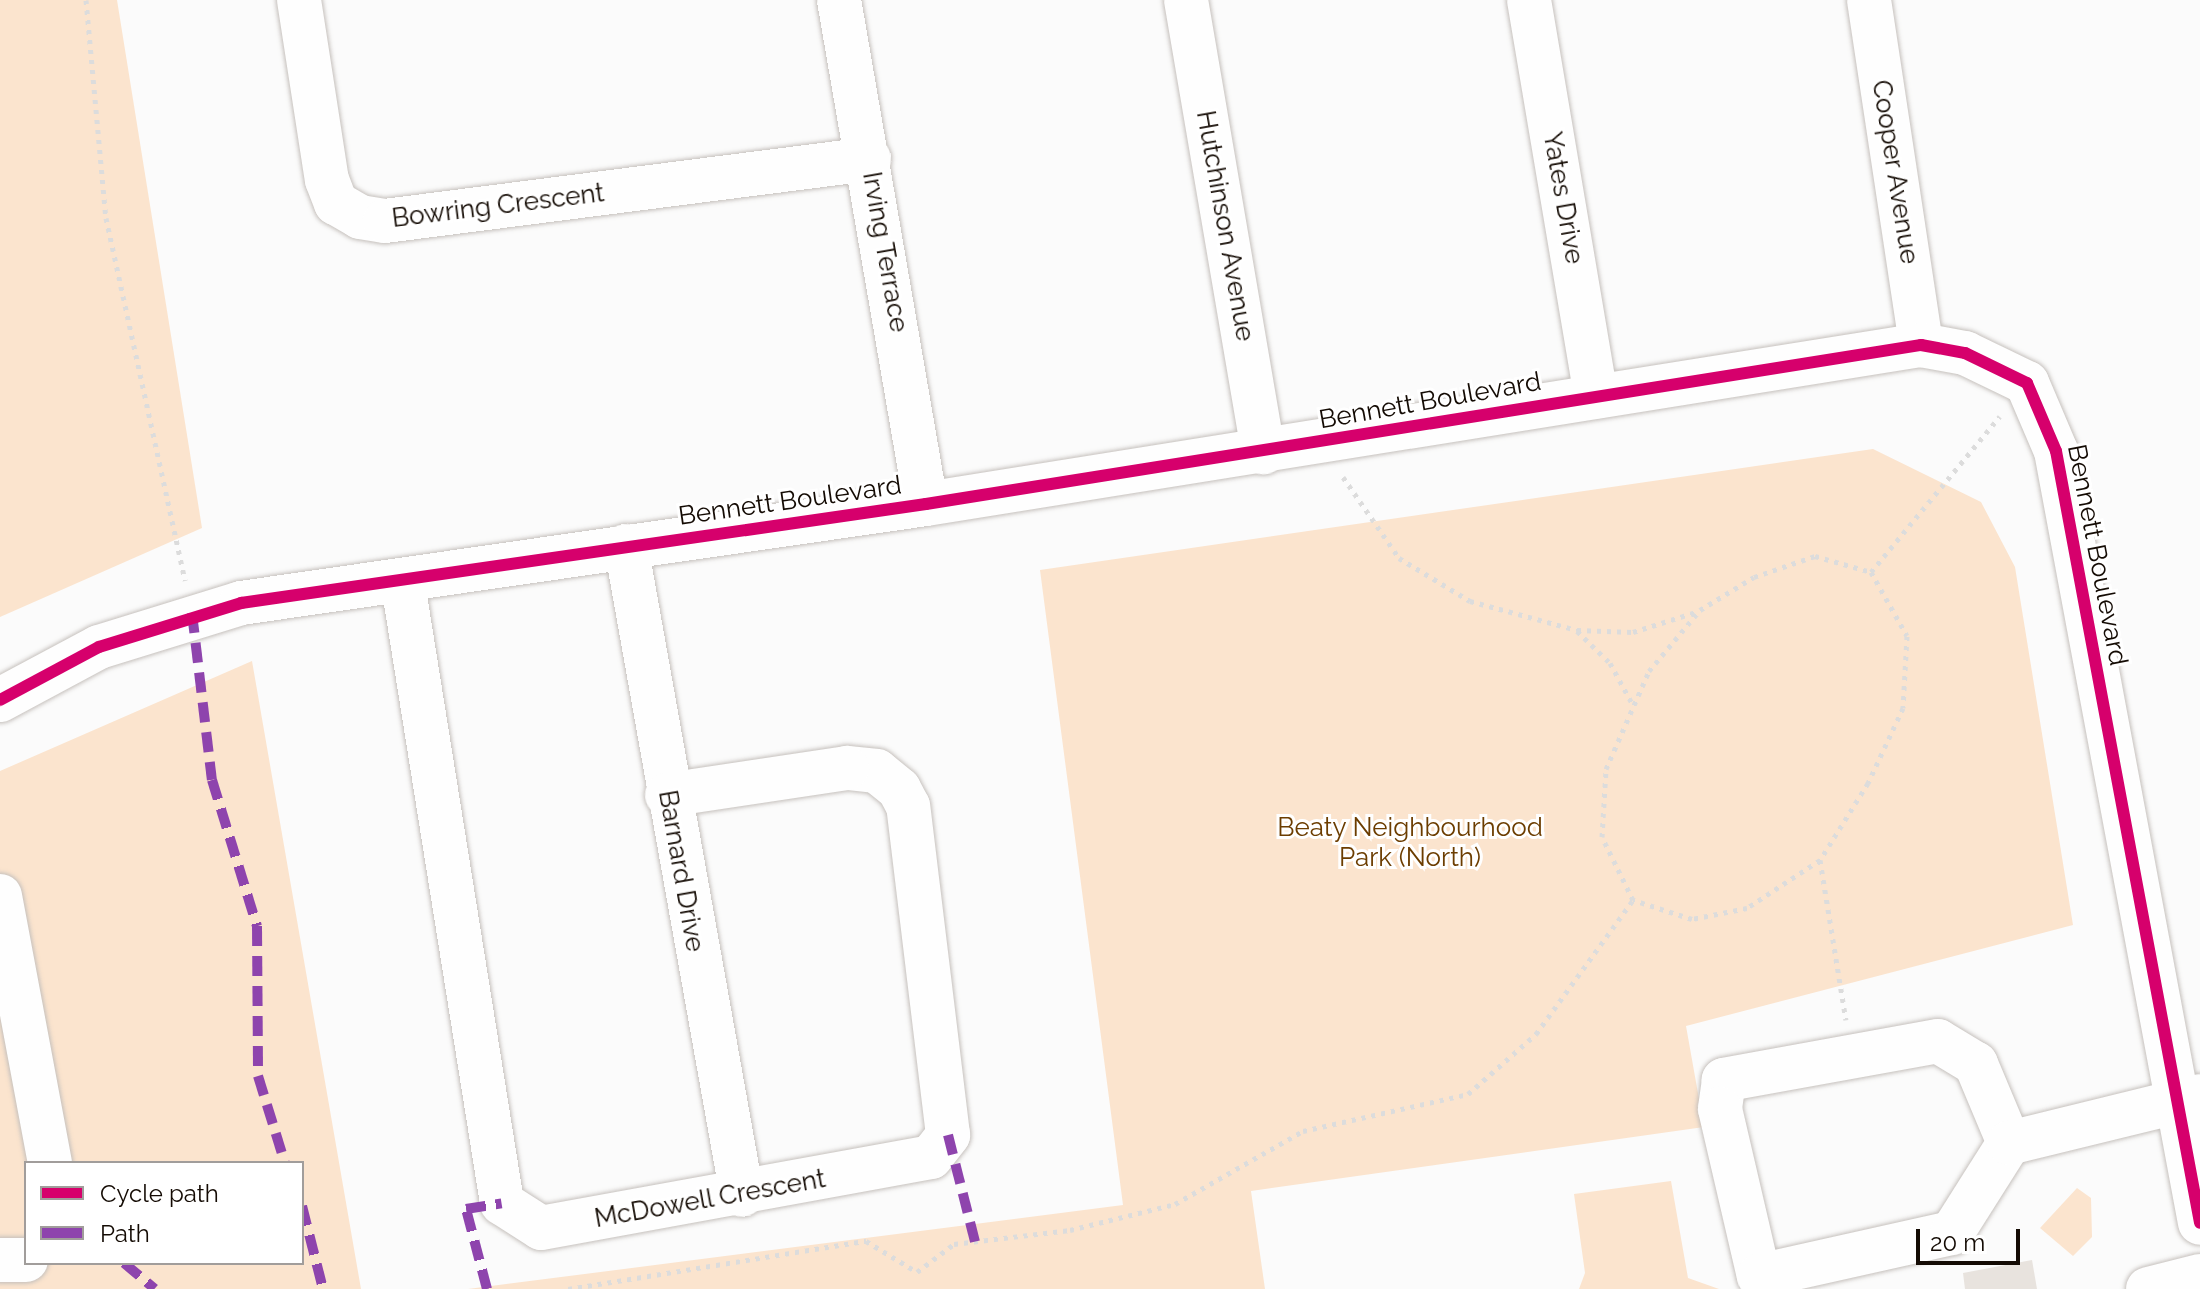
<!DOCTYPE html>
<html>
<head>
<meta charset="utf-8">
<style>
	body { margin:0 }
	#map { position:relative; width:2200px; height:1289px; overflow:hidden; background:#fbfbfb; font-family:Raleway,sans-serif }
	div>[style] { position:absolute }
	.green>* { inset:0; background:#fbe4ce }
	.building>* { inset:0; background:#e8e3de }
	.path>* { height:5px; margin-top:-2.5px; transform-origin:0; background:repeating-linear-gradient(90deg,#dcdcdc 0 4px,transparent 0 10px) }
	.roads { filter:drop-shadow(0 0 2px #c6c1bd) drop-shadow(0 0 2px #c6c1bd) }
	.minor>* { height:44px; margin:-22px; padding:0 22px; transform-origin:22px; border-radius:22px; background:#fefefe }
	.quiet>* { height:10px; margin-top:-5px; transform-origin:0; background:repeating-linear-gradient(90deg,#8e44ad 0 20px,transparent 0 30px) }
	.cycleway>* { height:12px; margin:-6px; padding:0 6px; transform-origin:6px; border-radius:6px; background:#d6006c }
	span { translate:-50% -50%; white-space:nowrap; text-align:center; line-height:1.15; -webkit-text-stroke:6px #fff; paint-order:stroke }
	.street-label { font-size:26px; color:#140b04 }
	.park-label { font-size:26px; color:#6c3d00 }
	.legend { position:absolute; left:24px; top:1161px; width:280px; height:104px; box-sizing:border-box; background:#fff; border:2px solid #a19d9b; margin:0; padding:10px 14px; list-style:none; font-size:24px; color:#140b04 }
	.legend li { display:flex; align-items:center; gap:16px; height:40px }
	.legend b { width:40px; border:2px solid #a19d9b }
	.scale { position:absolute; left:1916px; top:1229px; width:104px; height:36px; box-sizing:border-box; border:4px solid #140b04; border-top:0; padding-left:10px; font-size:24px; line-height:28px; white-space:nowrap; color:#140b04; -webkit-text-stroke:6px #fff; paint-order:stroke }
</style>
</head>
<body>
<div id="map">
	<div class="green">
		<i style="clip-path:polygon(0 0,117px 0,202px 528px,0 617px)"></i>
		<i style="clip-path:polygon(1873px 449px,1981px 502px,2015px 567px,2073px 925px,1686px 1026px,1704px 1127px,1251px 1191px,1265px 1289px,468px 1289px,1123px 1205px,1040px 570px)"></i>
		<i style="clip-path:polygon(evenodd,252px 661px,361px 1289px,0 1289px,0 771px,252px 661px,26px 1163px,302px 1163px,302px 1263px,26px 1263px,26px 1163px)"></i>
		<i style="clip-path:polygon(1671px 1181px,1688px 1278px,1719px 1289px,1579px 1289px,1585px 1273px,1574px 1194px)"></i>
		<i style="clip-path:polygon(2077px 1188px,2091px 1198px,2092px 1237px,2073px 1256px,2040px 1228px)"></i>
	</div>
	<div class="building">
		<i style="clip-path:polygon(2032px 1260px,2037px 1289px,1965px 1289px,1963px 1273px)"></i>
	</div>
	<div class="path">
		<i style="left:86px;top:0;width:219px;rotate:84.8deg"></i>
		<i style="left:106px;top:218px;width:371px;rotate:77.7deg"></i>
		<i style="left:1343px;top:477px;width:98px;rotate:55.3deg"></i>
		<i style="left:1399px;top:558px;width:83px;rotate:31.2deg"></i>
		<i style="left:1470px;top:601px;width:111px;rotate:15.2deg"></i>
		<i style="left:1577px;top:630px;width:56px;rotate:2deg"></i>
		<i style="left:1633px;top:632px;width:69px;rotate:-17.7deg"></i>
		<i style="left:1815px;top:556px;width:58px;rotate:15.9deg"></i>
		<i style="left:1871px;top:572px;width:73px;rotate:60.6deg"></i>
		<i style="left:1907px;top:636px;width:72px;rotate:93.2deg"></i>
		<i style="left:1903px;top:708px;width:83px;rotate:115deg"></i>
		<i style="left:1868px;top:783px;width:91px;rotate:121.9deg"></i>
		<i style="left:1820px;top:860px;width:87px;rotate:146.7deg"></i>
		<i style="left:1747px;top:908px;width:56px;rotate:168.7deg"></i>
		<i style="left:1692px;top:919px;width:62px;rotate:-162.1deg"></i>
		<i style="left:1633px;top:900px;width:70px;rotate:-116.2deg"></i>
		<i style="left:1602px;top:837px;width:68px;rotate:-86.6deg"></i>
		<i style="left:1606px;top:769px;width:107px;rotate:-66.3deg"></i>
		<i style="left:1649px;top:671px;width:80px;rotate:-50.1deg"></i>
		<i style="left:1700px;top:610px;width:63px;rotate:-31.4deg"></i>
		<i style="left:1754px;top:577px;width:65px;rotate:-19deg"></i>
		<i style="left:1871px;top:572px;width:202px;rotate:-50.4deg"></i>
		<i style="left:1577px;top:631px;width:46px;rotate:44.1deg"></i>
		<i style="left:1610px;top:663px;width:48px;rotate:61.3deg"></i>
		<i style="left:1820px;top:860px;width:162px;rotate:80.8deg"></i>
		<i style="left:568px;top:1289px;width:302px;rotate:-9.2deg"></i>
		<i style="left:866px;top:1241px;width:60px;rotate:31.3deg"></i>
		<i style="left:917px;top:1272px;width:46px;rotate:-37.1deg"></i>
		<i style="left:954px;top:1244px;width:117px;rotate:-6.9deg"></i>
		<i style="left:1070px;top:1230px;width:108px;rotate:-13.9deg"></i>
		<i style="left:1175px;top:1204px;width:147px;rotate:-29.7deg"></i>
		<i style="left:1303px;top:1131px;width:169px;rotate:-12.6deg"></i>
		<i style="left:1468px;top:1094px;width:91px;rotate:-41.4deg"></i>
		<i style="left:1536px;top:1034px;width:165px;rotate:-54.1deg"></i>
	</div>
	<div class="roads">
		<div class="minor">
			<i style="left:299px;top:0;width:182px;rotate:81.2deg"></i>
			<i style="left:327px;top:180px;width:25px;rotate:69deg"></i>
			<i style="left:336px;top:203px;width:28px;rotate:30deg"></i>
			<i style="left:360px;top:217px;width:25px;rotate:9deg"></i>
			<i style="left:385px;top:221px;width:488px;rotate:-7.3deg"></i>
			<i style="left:839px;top:0;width:511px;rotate:80.21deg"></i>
			<i style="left:1186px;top:0;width:459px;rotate:80.3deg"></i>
			<i style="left:1529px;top:0;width:402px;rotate:80.4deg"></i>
			<i style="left:1869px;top:0;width:349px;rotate:81.4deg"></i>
			<i style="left:626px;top:546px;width:659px;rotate:79.87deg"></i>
			<i style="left:403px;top:584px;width:627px;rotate:80.91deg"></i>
			<i style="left:502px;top:1203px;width:46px;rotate:32.7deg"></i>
			<i style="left:541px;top:1228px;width:396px;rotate:-10.3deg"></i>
			<i style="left:931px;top:1157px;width:28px;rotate:-52deg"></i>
			<i style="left:948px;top:1135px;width:331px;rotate:-96.9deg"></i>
			<i style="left:908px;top:806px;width:19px;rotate:-118deg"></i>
			<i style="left:899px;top:789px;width:28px;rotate:-141deg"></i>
			<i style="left:877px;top:771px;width:30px;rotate:-174deg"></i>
			<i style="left:847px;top:768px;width:182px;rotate:171.5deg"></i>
			<i style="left:0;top:700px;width:112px;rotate:-28.2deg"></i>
			<i style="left:99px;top:647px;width:149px;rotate:-17.2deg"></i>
			<i style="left:241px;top:603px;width:692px;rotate:-8.22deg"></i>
			<i style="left:926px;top:504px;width:1008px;rotate:-9.08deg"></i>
			<i style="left:1921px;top:345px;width:45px;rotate:10.3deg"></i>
			<i style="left:1965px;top:353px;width:69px;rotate:25.8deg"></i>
			<i style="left:2027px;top:383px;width:74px;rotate:66.9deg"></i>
			<i style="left:2056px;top:451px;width:785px;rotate:79.43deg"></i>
			<i style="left:0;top:896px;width:272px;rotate:79.4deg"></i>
			<i style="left:2009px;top:1143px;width:86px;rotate:-112.7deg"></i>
			<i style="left:1976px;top:1064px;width:44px;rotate:-148.8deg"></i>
			<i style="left:1938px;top:1041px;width:218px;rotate:169.7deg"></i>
			<i style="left:1724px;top:1080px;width:29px;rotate:98deg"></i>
			<i style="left:1720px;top:1109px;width:171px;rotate:76.9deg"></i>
			<i style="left:1759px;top:1276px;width:198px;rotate:-12.6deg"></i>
			<i style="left:1952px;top:1233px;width:107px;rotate:-57.7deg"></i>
			<i style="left:2009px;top:1143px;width:197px;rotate:-13.8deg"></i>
			<i style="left:0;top:1260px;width:26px"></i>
			<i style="left:2148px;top:1289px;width:54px;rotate:-14deg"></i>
		</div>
	</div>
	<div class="quiet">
		<i style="left:192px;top:613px;width:168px;rotate:83.2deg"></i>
		<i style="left:212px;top:780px;width:153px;rotate:72.9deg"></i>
		<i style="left:257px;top:926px;width:150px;rotate:89.6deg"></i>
		<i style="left:258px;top:1076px;width:91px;rotate:72.8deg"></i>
		<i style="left:948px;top:1135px;width:110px;rotate:75.8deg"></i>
		<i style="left:302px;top:1206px;width:86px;rotate:75.8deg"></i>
		<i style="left:124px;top:1263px;width:40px;rotate:40deg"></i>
		<i style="left:487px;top:1289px;width:83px;rotate:-104.7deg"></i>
		<i style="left:466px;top:1209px;width:36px;rotate:-9deg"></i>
	</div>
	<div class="cycleway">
		<i style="left:0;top:700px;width:112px;rotate:-28.2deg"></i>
		<i style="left:99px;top:647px;width:149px;rotate:-17.2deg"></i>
		<i style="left:241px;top:603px;width:692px;rotate:-8.22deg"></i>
		<i style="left:926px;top:504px;width:1008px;rotate:-9.08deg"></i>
		<i style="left:1921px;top:345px;width:45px;rotate:10.3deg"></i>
		<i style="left:1965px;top:353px;width:69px;rotate:25.8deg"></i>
		<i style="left:2027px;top:383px;width:74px;rotate:66.9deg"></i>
		<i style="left:2056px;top:451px;width:785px;rotate:79.43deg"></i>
	</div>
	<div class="street-label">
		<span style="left:1895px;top:172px;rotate:81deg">Cooper Avenue</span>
		<span style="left:1563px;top:198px;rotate:80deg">Yates Drive</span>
		<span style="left:498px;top:206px;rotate:-7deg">Bowring Crescent</span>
		<span style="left:1225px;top:226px;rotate:80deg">Hutchinson Avenue</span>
		<span style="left:885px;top:252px;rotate:80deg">Irving Terrace</span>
		<span style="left:1430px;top:401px;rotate:-10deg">Bennett Boulevard</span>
		<span style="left:790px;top:501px;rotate:-8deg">Bennett Boulevard</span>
		<span style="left:2097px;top:555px;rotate:79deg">Bennett Boulevard</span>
		<span style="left:681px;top:871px;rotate:80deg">Barnard Drive</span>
		<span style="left:710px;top:1199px;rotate:-10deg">McDowell Crescent</span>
	</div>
	<div class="park-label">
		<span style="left:1410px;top:843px">Beaty Neighbourhood<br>Park (North)</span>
	</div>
	<ul class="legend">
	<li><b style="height:10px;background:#d6006c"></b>Cycle path</li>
	<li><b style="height:10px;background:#8e44ad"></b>Path</li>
	</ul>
	<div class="scale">20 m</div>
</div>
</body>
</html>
